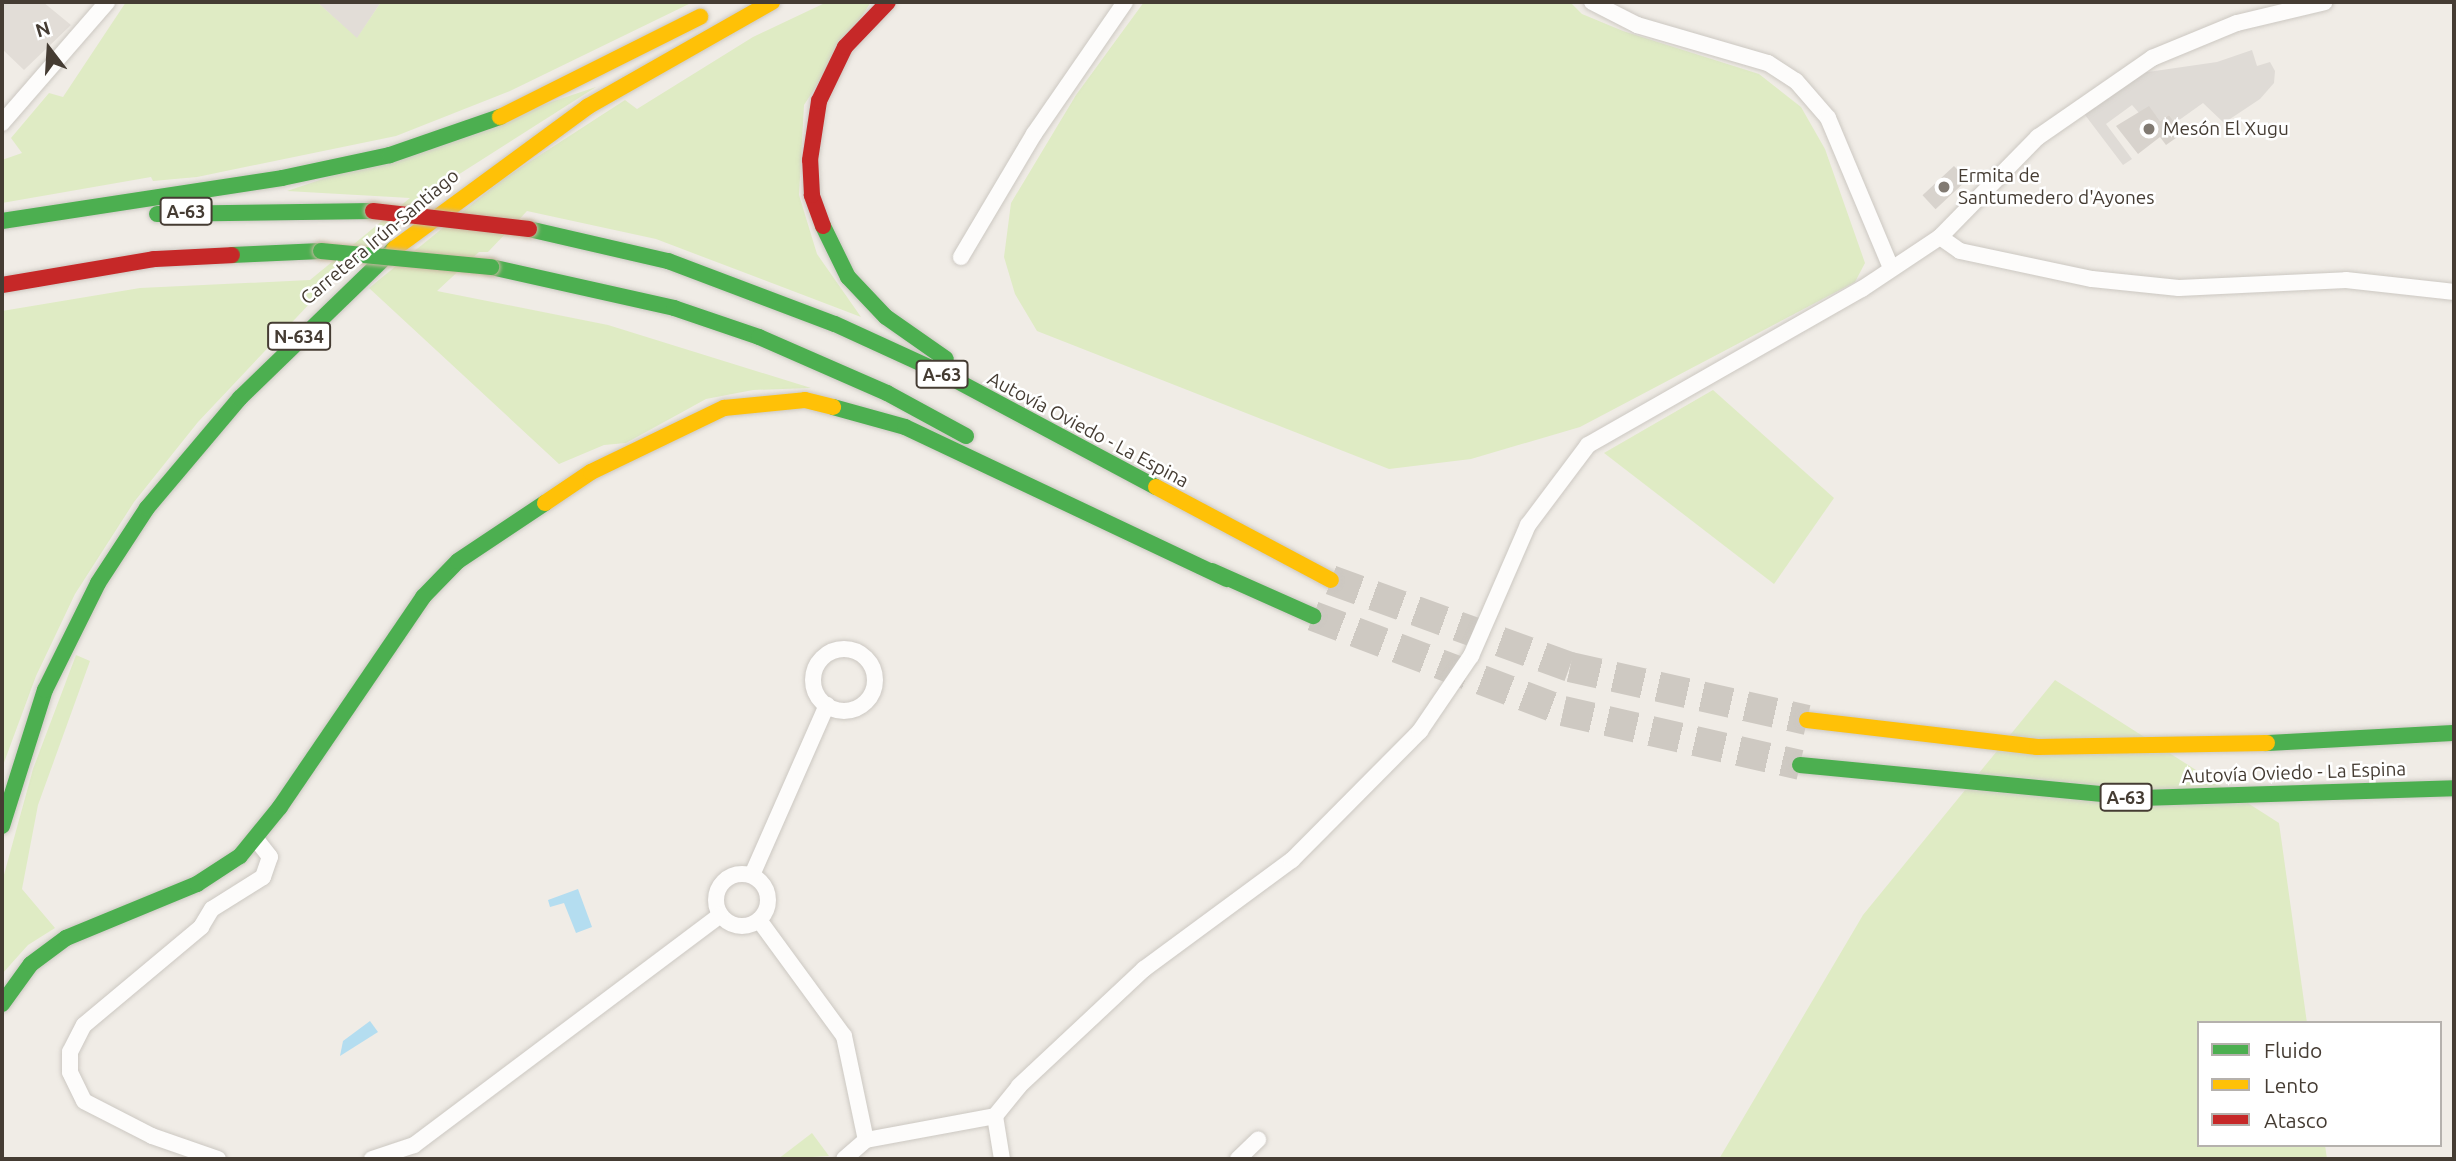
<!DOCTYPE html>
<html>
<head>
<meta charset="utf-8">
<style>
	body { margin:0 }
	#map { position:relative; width:2456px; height:1161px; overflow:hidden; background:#f0ece6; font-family:Ubuntu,sans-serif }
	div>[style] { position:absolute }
	.industrial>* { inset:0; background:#e2ddd7 }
	.green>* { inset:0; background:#dfebc4 }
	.parking>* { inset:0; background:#dfdbd6 }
	.water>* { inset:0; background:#b4ddf0 }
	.building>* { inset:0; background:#d8d3cd; transform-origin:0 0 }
	.highway-tunnel>* { height:30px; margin-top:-15px; transform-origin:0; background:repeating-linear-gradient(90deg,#cec9c2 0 30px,transparent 0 45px) }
	.roads { filter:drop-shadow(0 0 2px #ccc8c2) drop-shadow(0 0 2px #ccc8c2) }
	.street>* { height:16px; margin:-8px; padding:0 8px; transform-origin:8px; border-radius:8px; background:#fdfcfb }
	.street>.ring { margin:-8px; padding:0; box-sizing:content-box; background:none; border:16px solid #fdfcfb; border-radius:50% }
	.fast>* { height:16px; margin:-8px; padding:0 8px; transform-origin:8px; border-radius:8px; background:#4caf50 }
	.slow>* { height:16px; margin:-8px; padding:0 8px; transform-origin:8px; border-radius:8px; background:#ffc107 }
	.jam>* { height:16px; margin:-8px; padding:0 8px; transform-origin:8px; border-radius:8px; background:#c62828 }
	.bridges { filter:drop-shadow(0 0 2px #c8b7a0) drop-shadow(0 0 2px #c8b7a0) }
	.fast-bridge>* { height:16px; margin:-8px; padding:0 8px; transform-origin:8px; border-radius:8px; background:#4caf50 }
	.jam-bridge>* { height:16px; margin:-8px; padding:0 8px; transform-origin:8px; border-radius:8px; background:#c62828 }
	.dots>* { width:19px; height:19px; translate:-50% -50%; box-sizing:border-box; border:4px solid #fff; border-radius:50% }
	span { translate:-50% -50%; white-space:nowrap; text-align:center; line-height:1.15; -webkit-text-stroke:5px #fff; paint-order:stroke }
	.shield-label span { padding:2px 5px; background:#fff; border:2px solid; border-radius:5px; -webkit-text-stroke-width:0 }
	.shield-label { font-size:18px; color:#453c33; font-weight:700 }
	.poi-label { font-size:19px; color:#453c33 }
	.left { translate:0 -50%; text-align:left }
	.street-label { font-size:19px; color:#453c33 }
	.frame { position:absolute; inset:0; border:4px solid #453c33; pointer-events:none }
	.legend { position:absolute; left:2197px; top:1021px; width:245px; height:126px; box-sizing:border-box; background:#fff; border:2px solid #b5b1ad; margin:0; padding:9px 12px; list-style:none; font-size:21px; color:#453c33 }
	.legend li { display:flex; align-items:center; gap:14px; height:35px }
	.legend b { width:35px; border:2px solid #b5b1ad }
	.north { position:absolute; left:14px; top:14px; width:70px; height:70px; -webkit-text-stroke:5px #fff; paint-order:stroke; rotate:343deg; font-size:19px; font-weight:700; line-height:28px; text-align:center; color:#453c33 }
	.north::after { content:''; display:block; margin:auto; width:24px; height:32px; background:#453c33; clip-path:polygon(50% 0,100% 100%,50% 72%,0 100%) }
</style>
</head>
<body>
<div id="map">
	<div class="industrial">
		<i style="clip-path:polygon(2px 2px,43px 2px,71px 25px,24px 70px,2px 49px)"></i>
		<i style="clip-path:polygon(317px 2px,381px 2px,357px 39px)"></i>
	</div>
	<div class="green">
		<i style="clip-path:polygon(126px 2px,317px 2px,357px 38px,381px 2px,693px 2px,510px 91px,396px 136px,197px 177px,153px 181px,151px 177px,2px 203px,2px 160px,22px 153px,11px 138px,49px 93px,63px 97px)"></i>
		<i style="clip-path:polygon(827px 2px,871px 2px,804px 105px,799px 195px,817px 254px,861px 317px,656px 239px,527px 211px,488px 252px,479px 252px,437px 291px,608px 325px,811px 388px,753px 390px,706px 399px,626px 443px,604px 445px,559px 464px,369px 288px,503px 179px,625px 100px,637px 109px,753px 37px)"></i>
		<i style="clip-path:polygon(1144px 2px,1570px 2px,1582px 14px,1623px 31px,1759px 74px,1801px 107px,1825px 149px,1865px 263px,1855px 282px,1580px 427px,1471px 459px,1389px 469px,1037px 331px,1015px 294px,1004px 257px,1011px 203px,1076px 95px)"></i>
		<i style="clip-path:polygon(596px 87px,428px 194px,330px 282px,198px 422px,134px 502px,75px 594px,36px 676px,2px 768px,2px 311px,140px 288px,310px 280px,410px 198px,287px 191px)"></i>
		<i style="clip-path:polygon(1713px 390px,1834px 498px,1774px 584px,1604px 453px)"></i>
		<i style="clip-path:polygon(76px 655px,90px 661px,38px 805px,22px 889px,55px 928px,28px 945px,2px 974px,2px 882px,33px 769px)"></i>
		<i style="clip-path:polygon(2055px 680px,2279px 823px,2307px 1023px,2199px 1023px,2199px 1145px,2325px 1145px,2327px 1159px,1719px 1159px,1863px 915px)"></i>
		<i style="clip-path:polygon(812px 1133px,829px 1156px,778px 1159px)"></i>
	</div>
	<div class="parking">
		<i style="clip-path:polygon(2252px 50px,2257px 66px,2270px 62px,2275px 71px,2274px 83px,2260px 99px,2224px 123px,2203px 103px,2175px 123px,2169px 115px,2160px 121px,2149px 107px,2140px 114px,2132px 105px,2106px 124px,2132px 159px,2123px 165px,2082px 111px,2141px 73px,2217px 62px)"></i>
	</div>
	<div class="water">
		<i style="clip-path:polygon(578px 889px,592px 927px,576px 933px,564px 903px,550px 907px,548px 900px)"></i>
		<i style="clip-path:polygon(370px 1021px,378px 1032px,340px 1056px,343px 1041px)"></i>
	</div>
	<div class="building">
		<i style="clip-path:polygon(2149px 106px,2160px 121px,2169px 115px,2183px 133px,2166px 145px,2160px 137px,2138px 154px,2116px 126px)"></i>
		<i style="left:1954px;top:166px;width:19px;height:43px;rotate:47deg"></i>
	</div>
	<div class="highway-tunnel">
		<i style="left:1331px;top:580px;width:254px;rotate:20deg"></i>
		<i style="left:1570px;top:667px;width:243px;rotate:12.6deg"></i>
		<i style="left:1313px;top:616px;width:267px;rotate:20.8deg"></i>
		<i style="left:1563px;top:711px;width:243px;rotate:12.8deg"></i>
	</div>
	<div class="roads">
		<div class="street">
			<i style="left:1592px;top:2px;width:51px;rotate:27.1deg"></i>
			<i style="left:1637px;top:25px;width:136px;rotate:16.2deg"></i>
			<i style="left:1768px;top:63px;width:33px;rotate:33deg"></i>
			<i style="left:1796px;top:81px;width:49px;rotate:49.1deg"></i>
			<i style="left:1828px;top:118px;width:163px;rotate:67.2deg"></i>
			<i style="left:2px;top:123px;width:160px;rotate:-49deg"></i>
			<i style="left:1940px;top:237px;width:24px;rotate:35deg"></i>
			<i style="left:1960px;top:251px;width:135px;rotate:12deg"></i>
			<i style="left:2092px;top:279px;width:87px;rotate:5.9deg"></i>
			<i style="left:2179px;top:288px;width:167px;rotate:-2.7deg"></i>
			<i style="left:2346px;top:280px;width:109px;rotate:6.3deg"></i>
			<i style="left:961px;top:257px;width:143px;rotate:-59.3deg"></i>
			<i style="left:1034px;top:134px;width:160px;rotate:-55.4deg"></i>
			<i class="ring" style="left:813px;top:649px;width:46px;height:46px"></i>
			<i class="ring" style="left:716px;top:874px;width:36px;height:36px"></i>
			<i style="left:752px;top:875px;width:186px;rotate:-66.2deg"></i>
			<i style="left:759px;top:920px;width:144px;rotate:53.8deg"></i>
			<i style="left:844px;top:1036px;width:106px;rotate:78.1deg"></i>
			<i style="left:995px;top:1116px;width:44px;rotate:80.8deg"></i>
			<i style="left:218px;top:1159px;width:70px;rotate:-160.8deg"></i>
			<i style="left:152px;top:1136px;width:76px;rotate:-152.8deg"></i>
			<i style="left:84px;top:1101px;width:32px;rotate:-116deg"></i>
			<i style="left:70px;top:1072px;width:20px;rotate:-90deg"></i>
			<i style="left:70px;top:1052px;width:30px;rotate:-63deg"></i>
			<i style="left:84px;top:1025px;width:153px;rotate:-39.9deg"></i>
			<i style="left:201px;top:927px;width:21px;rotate:-59deg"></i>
			<i style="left:212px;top:909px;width:60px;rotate:-32.1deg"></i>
			<i style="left:263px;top:877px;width:21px;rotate:-71deg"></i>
			<i style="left:270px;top:857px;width:23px;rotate:-128deg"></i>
			<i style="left:372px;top:1159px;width:44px;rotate:-18.4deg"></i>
			<i style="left:414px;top:1145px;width:383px;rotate:-36.9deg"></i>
			<i style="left:844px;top:1159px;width:29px;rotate:-41deg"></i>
			<i style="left:866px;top:1140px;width:131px;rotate:-10.5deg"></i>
			<i style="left:995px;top:1116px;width:38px;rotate:-51deg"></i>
			<i style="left:1019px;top:1086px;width:171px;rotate:-43.1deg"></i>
			<i style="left:1144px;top:969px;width:184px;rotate:-36.4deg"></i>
			<i style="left:1292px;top:860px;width:182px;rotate:-45.2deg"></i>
			<i style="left:1420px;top:731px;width:91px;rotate:-55.8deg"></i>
			<i style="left:1471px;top:656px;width:143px;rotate:-66.5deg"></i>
			<i style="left:1528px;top:525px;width:100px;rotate:-53.1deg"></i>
			<i style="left:1588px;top:445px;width:315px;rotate:-29.7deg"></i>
			<i style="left:1862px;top:289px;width:94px;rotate:-33.7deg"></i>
			<i style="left:1940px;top:237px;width:140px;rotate:-45.6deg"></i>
			<i style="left:2038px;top:137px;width:139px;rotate:-34.7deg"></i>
			<i style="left:2152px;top:58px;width:92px;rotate:-22.4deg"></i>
			<i style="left:2237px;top:23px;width:90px;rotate:-13.4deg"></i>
			<i style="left:1238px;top:1159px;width:28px;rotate:-44deg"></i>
		</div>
		<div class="fast">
			<i style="left:157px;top:214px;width:216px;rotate:-0.8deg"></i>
			<i style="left:2px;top:221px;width:283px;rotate:-8.7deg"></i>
			<i style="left:282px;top:178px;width:110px;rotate:-12deg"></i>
			<i style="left:390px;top:155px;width:116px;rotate:-19.1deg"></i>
			<i style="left:823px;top:226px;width:57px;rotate:63.9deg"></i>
			<i style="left:848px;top:277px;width:55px;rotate:46.5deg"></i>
			<i style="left:886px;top:317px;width:73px;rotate:35deg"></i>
			<i style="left:529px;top:229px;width:143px;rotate:13deg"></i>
			<i style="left:668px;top:261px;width:178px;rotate:20.7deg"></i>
			<i style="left:835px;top:324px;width:120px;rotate:24.6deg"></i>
			<i style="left:944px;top:374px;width:240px;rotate:28.1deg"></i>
			<i style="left:232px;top:255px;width:89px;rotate:-2.6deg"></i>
			<i style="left:491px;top:267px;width:188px;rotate:12.6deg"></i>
			<i style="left:674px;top:308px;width:90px;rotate:18.8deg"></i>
			<i style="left:759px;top:337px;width:140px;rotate:23.6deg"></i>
			<i style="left:887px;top:393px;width:90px;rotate:28.6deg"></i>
			<i style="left:833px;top:407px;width:75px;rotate:15.5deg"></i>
			<i style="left:905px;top:427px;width:356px;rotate:25.3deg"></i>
			<i style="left:1212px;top:571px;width:111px;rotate:24deg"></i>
			<i style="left:2267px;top:743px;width:187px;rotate:-3.1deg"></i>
			<i style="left:1800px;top:765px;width:343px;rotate:5.5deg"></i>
			<i style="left:2141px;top:798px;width:313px;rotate:-1.8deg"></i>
			<i style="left:2px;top:826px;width:143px;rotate:-72.5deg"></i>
			<i style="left:45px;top:690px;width:119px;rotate:-63.6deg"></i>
			<i style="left:98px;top:583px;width:90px;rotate:-56.8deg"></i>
			<i style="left:147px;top:508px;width:144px;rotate:-49.8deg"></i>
			<i style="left:240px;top:398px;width:214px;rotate:-44.1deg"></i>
			<i style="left:2px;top:1004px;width:49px;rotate:-54.1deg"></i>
			<i style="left:31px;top:964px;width:44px;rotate:-36.6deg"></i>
			<i style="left:66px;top:938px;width:142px;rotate:-22.4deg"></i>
			<i style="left:197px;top:884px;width:51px;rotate:-33.1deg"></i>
			<i style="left:240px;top:856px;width:63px;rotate:-50.8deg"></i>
			<i style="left:280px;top:807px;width:254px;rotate:-55.7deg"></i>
			<i style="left:423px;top:597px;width:50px;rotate:-45.8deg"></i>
			<i style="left:458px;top:561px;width:105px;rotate:-33.7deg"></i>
		</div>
		<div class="slow">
			<i style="left:500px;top:117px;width:224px;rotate:-26.6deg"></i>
			<i style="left:394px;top:249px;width:240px;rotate:-36.3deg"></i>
			<i style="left:587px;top:107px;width:213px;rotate:-29.6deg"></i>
			<i style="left:1156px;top:487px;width:198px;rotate:28deg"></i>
			<i style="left:545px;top:503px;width:55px;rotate:-34deg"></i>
			<i style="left:591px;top:472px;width:148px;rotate:-25.7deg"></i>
			<i style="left:724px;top:408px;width:81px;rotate:-5.6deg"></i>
			<i style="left:805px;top:400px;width:29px;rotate:14deg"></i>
			<i style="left:1807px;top:720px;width:232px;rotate:6.7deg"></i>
			<i style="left:2037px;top:747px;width:230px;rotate:-1deg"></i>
		</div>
		<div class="jam">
			<i style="left:823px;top:226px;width:33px;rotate:-110deg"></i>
			<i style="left:812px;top:195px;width:35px;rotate:-93deg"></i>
			<i style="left:810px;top:160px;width:60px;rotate:-81.3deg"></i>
			<i style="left:819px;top:101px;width:60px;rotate:-64.3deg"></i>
			<i style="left:845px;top:47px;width:62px;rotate:-46.3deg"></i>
			<i style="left:2px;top:285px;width:154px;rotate:-9.7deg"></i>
			<i style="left:154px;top:259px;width:78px;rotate:-2.9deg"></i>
		</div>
	</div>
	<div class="bridges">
		<div class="fast-bridge">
			<i style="left:321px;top:251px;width:171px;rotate:5.4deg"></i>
		</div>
		<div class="jam-bridge">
			<i style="left:373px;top:211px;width:157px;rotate:6.6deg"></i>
		</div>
	</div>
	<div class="dots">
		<i style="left:2149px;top:129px;background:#817a72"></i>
		<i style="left:1944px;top:187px;background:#817a72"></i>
	</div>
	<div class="shield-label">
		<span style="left:186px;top:211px">A-63</span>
		<span style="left:299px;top:336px">N-634</span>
		<span style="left:942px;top:374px">A-63</span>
		<span style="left:2126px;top:797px">A-63</span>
	</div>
	<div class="poi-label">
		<span class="left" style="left:2163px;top:129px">Mesón El Xugu</span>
		<span class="left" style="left:1958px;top:187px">Ermita de<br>Santumedero d'Ayones</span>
	</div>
	<div class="street-label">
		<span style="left:380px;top:237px;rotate:-40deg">Carretera Irún-Santiago</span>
		<span style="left:1088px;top:430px;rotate:28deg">Autovía Oviedo - La Espina</span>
		<span style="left:2294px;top:773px;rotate:-2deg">Autovía Oviedo - La Espina</span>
	</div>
	<div class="frame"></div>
	<ul class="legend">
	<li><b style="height:9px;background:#4caf50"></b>Fluido</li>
	<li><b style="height:9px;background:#ffc107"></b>Lento</li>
	<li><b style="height:9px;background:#c62828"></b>Atasco</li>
	</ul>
	<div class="north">N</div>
</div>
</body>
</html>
